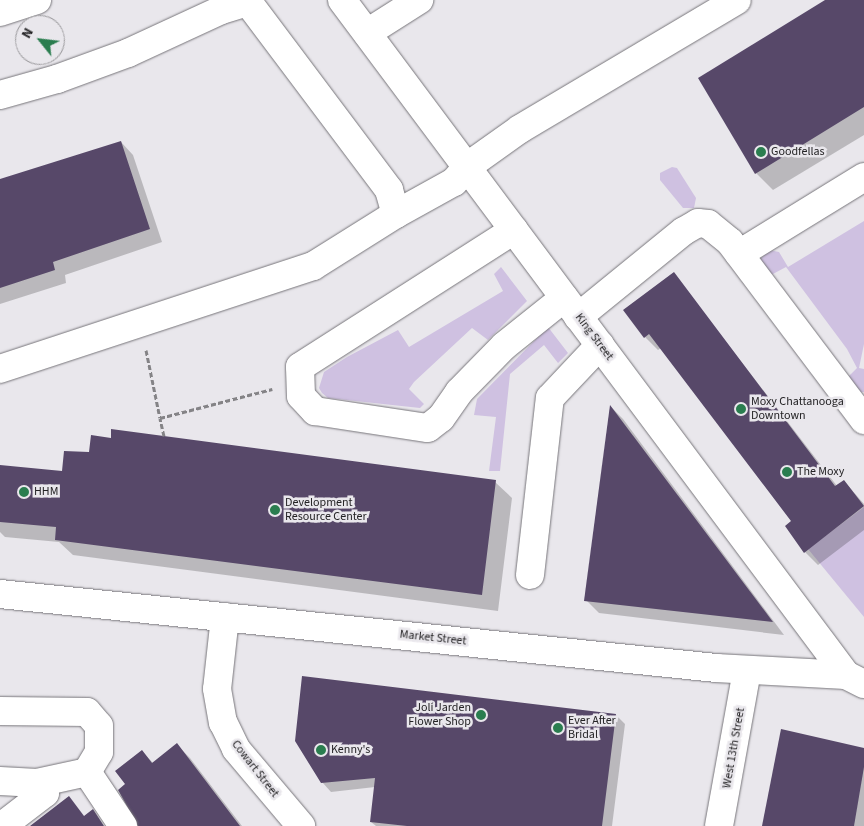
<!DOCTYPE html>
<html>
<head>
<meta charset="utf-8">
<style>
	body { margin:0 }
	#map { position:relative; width:864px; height:826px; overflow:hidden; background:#e9e7ec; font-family:"Source Sans 3",sans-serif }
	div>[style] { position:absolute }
	.green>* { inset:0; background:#cfc1e1 }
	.shadow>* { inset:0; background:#0003 }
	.building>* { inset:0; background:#574869 }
	.path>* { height:3px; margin-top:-1.5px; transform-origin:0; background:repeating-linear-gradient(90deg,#848386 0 5px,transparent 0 7.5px) }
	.roads { filter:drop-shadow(0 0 1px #77757a) drop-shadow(0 0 1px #77757a) }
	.minor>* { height:28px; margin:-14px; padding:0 14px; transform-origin:14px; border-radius:14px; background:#fff }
	.major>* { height:28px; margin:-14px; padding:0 14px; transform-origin:14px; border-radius:14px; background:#fff }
	.dots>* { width:14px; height:14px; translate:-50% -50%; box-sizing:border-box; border:2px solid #e9e7ec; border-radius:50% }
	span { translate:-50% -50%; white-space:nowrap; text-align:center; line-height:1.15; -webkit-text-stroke:5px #e9e7ec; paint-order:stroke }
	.poi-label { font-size:12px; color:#242325 }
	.left { translate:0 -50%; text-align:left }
	.right { translate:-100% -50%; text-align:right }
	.street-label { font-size:12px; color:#242325 }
	.north { position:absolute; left:15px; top:15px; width:50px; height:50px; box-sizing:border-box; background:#e9e7ec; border:1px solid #9a999c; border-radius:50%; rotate:299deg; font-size:14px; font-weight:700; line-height:20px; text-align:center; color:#242325 }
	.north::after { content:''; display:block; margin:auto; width:18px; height:22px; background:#2a7d4f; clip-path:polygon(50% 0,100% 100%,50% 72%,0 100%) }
</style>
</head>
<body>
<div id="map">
	<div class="green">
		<i style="clip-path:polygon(672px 167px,677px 168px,696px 198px,694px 208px,683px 208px,660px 180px,660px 173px)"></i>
		<i style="clip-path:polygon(864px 221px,864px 344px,859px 368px,864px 369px,864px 392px,858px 392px,847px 378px,857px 368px,847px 349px,786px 267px,771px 275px,760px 267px,761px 258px,769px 250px,779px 252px,788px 267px)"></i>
		<i style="clip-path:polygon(501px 267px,527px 301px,488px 340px,472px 328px,414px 382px,409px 389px,424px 404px,420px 408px,328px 398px,322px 393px,319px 388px,324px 372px,347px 357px,398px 330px,409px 347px,503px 291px,494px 274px)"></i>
		<i style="clip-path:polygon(548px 327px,568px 353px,558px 363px,544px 345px,510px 374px,500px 471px,489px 471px,496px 417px,474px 415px,477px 399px)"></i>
		<i style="clip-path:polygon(864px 507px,864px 617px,808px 549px)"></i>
	</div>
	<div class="shadow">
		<i style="clip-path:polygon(827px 0,864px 0,864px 135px,773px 190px,756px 173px)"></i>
		<i style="clip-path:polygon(121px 142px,133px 155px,162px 242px,65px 275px,66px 283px,0 304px,0 180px)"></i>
		<i style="clip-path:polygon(673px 273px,837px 486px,844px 481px,864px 504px,864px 530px,818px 565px,805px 552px,792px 522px,661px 348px,658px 350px,645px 337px,624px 310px)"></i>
		<i style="clip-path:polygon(611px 407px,623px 419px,784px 635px,599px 613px,586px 600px)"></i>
		<i style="clip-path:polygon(0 467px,63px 473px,495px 482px,512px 498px,498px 611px,73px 555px,59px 542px,5px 537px,0 532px)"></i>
		<i style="clip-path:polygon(303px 677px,616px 715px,625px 724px,612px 826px,376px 826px,371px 822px,375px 787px,331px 792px,322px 782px)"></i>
		<i style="clip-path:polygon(177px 745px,190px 758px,242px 826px,147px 826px,126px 784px,142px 751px,153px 763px)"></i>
		<i style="clip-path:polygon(864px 749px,864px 826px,764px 826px)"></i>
	</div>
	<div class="building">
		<i style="clip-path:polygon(825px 0,864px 0,864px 107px,755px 174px,698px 78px)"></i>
		<i style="clip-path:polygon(121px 141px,150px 229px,53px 262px,55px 270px,0 288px,0 179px)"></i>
		<i style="clip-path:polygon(674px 272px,835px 486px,844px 480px,864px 506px,804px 553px,785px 526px,791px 521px,649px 334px,644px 338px,623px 310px)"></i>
		<i style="clip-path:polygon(610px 405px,773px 622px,584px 601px)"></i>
		<i style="clip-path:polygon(111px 429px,496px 480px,482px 595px,55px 540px,56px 527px,0 522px,0 465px,62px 471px,64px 451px,89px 452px,91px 435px,111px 438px)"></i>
		<i style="clip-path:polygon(302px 676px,616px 714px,602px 826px,407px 826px,370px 822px,375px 778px,321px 783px,295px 741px)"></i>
		<i style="clip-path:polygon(781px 729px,864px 748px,864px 767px,854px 826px,762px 826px)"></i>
		<i style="clip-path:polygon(177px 743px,240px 826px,138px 826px,118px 790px,125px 784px,115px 771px,142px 750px,152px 763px)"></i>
		<i style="clip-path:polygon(69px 796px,84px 816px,93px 809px,104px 826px,30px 826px)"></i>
	</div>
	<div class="path">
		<i style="left:146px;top:350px;width:69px;rotate:78.4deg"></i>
		<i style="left:164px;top:436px;width:18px;rotate:-103deg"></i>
		<i style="left:160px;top:418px;width:116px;rotate:-14.5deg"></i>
	</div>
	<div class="roads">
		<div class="minor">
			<i style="left:342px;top:0;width:842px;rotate:53.25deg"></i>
			<i style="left:0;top:12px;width:39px;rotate:-18deg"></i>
			<i style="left:367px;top:33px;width:62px;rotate:-32.4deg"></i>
			<i style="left:0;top:95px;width:59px;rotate:-15.7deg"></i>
			<i style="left:57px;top:79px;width:76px;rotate:-20.1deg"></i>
			<i style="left:128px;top:53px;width:102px;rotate:-24.8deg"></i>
			<i style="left:221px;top:10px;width:28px;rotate:-17deg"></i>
			<i style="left:248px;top:2px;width:235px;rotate:53.1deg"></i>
			<i style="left:389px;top:190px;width:25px;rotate:74deg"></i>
			<i style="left:396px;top:214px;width:98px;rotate:147.9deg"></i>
			<i style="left:313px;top:266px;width:330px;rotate:161.8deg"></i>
			<i style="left:396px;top:214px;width:66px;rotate:-28.9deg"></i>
			<i style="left:454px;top:182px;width:21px;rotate:-49deg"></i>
			<i style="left:468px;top:166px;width:64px;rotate:-35.4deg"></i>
			<i style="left:520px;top:129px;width:252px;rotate:-30.7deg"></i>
			<i style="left:514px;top:230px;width:254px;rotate:147.4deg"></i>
			<i style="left:300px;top:367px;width:29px;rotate:88deg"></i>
			<i style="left:301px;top:396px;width:21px;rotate:47deg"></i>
			<i style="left:315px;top:411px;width:114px;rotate:8.6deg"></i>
			<i style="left:428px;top:428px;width:16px;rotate:-38deg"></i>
			<i style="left:441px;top:418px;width:32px;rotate:-55deg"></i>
			<i style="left:459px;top:392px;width:64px;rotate:-45.6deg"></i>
			<i style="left:504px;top:346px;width:77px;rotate:-38.7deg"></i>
			<i style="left:739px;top:254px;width:147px;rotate:-31.6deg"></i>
			<i style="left:578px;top:317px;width:136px;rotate:-39.1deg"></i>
			<i style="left:684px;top:231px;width:16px;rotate:-30deg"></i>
			<i style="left:698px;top:223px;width:10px;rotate:6deg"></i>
			<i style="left:708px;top:224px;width:28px;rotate:39deg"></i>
			<i style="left:730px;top:242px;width:223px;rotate:53deg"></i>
			<i style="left:530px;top:575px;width:178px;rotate:-83.6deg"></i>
			<i style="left:550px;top:398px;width:73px;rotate:-46.7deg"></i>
			<i style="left:225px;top:617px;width:72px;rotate:96.3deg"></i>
			<i style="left:217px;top:689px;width:34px;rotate:80deg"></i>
			<i style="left:223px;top:722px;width:30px;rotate:64deg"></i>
			<i style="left:236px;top:749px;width:101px;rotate:49.8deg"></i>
			<i style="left:0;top:711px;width:87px;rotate:0.7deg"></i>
			<i style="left:87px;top:712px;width:18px;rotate:49deg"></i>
			<i style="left:99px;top:726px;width:26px;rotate:90deg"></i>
			<i style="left:99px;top:752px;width:23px;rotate:121deg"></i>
			<i style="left:87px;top:772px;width:65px;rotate:56.3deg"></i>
			<i style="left:0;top:781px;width:37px;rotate:3deg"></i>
			<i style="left:37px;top:783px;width:51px;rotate:-12.4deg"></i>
			<i style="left:2px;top:826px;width:54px;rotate:-37.5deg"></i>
			<i style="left:45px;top:793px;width:13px;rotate:-129deg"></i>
			<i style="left:719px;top:826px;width:158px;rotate:-79.8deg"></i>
		</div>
		<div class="major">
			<i style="left:0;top:594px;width:720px;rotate:5.9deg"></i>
			<i style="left:716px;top:668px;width:130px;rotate:3.1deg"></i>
			<i style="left:846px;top:675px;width:20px;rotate:27deg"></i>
		</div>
	</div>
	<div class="dots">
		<i style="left:761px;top:152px;background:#2a7d4f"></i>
		<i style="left:741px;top:409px;background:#2a7d4f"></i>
		<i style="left:787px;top:472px;background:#2a7d4f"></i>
		<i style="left:24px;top:492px;background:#2a7d4f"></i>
		<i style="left:275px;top:510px;background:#2a7d4f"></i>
		<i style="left:481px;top:715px;background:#2a7d4f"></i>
		<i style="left:558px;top:728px;background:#2a7d4f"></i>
		<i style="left:321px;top:750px;background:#2a7d4f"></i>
	</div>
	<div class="poi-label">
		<span class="left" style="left:771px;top:152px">Goodfellas</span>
		<span class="left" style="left:751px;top:409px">Moxy Chattanooga<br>Downtown</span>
		<span class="left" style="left:797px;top:472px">The Moxy</span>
		<span class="left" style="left:34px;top:492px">HHM</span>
		<span class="left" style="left:285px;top:510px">Development<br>Resource Center</span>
		<span class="right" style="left:471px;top:715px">Joli Jarden<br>Flower Shop</span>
		<span class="left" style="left:568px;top:728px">Ever After<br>Bridal</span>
		<span class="left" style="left:331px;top:750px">Kenny's</span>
	</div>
	<div class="street-label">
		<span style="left:594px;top:337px;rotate:53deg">King Street</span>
		<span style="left:433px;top:638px;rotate:6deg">Market Street</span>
		<span style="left:734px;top:748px;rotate:-80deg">West 13th Street</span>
		<span style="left:255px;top:769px;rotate:52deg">Cowart Street</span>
	</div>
	<div class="north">N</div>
</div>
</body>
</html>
